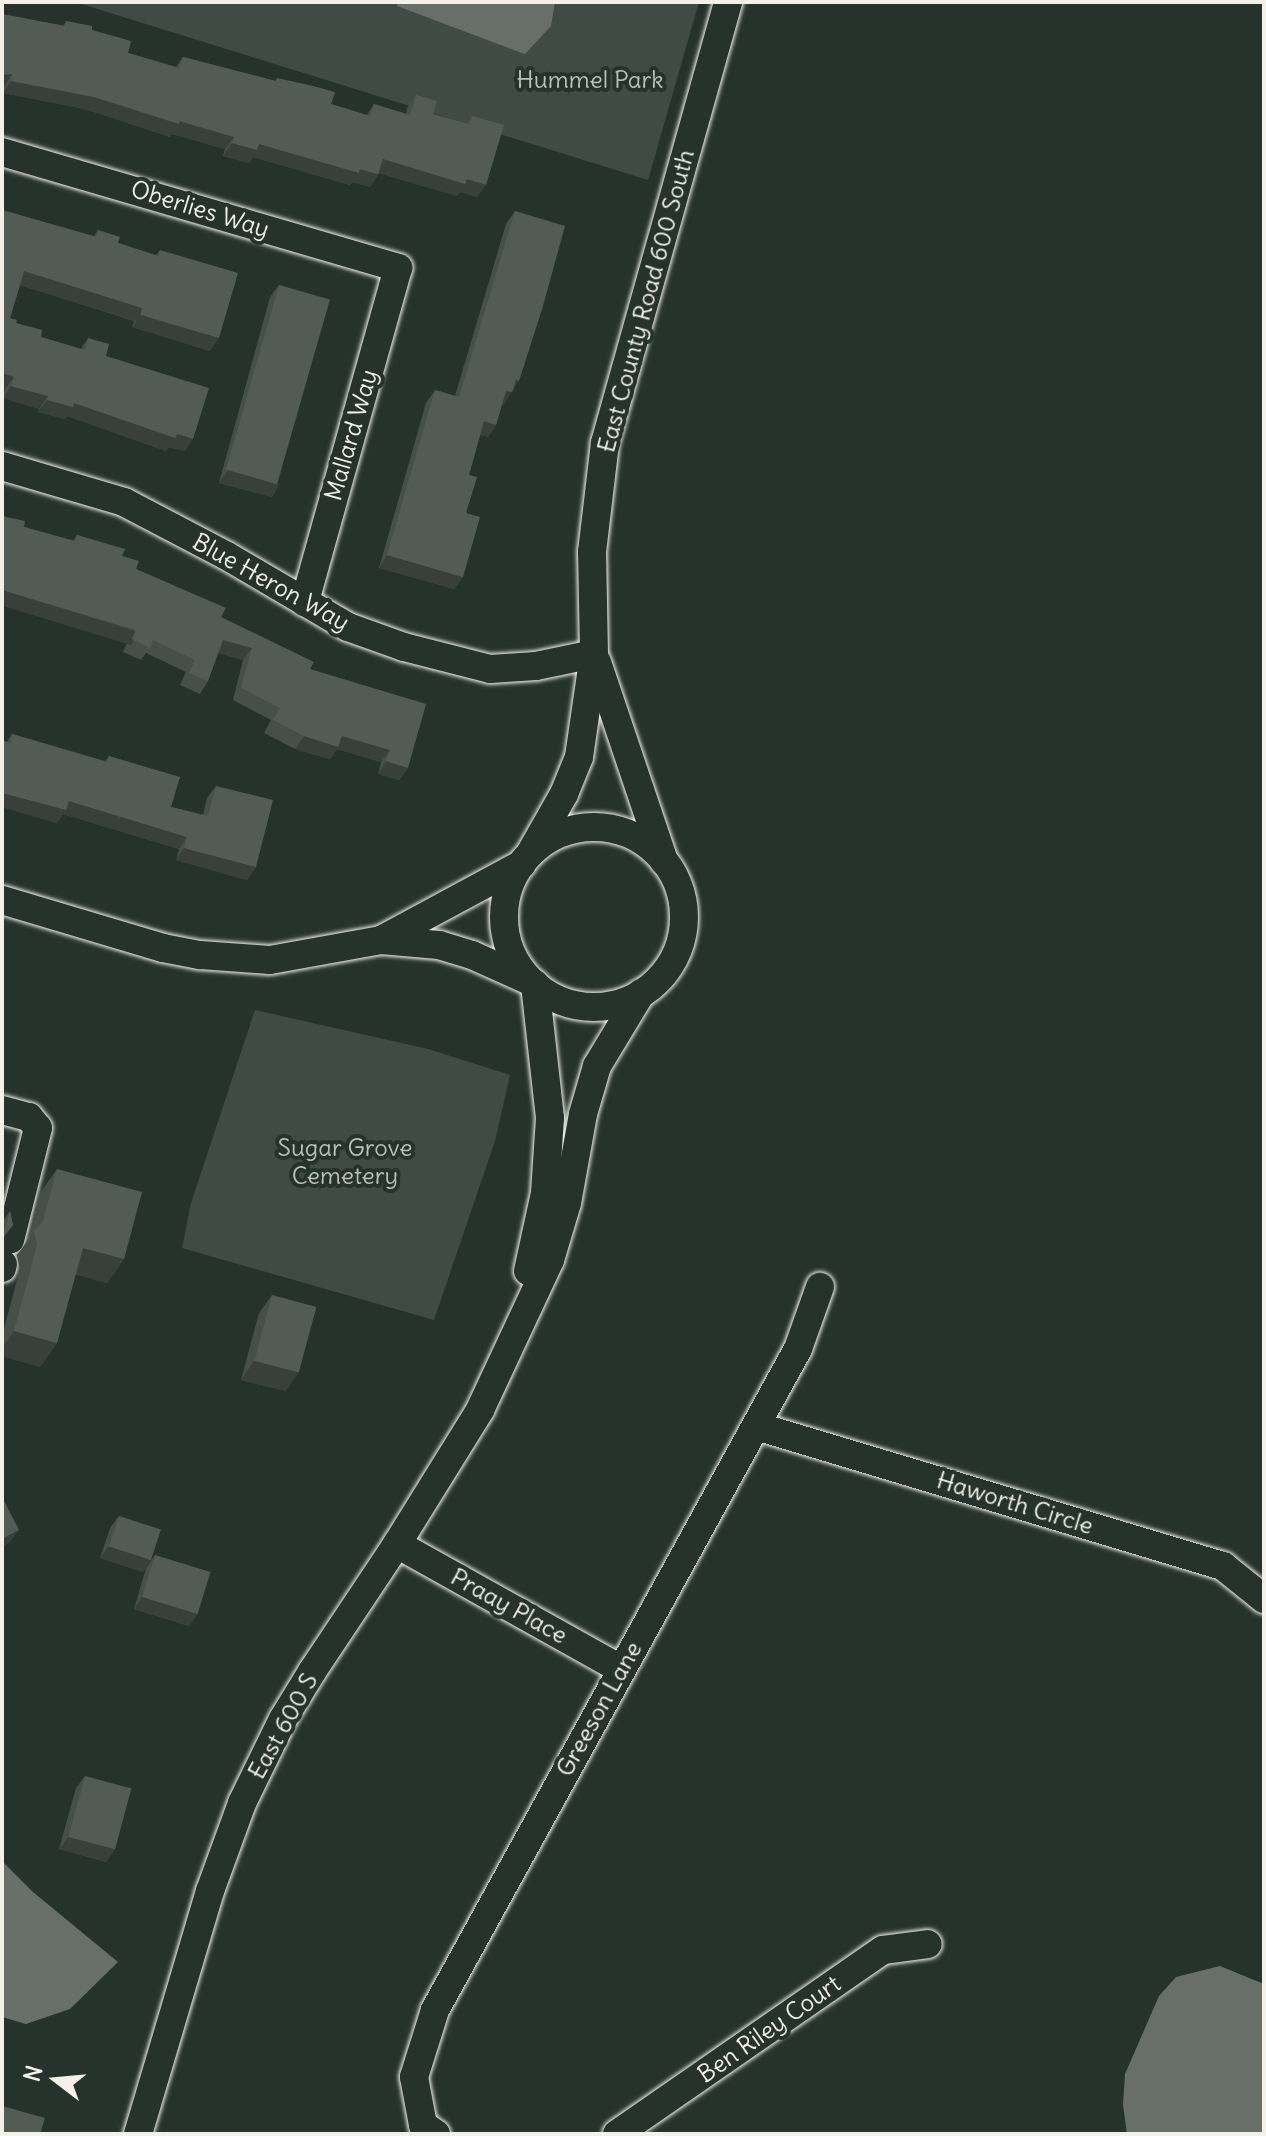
<!DOCTYPE html>
<html>
<head>
<meta charset="utf-8">
<style>
	body { margin:0 }
	#map { position:relative; width:1266px; height:2136px; overflow:hidden; background:#26332d; font-family:Delius,sans-serif }
	div>[style] { position:absolute }
	.green>* { inset:0; background:#414b45 }
	.water>* { inset:0; background:#676f68 }
	.roads { filter:drop-shadow(0 0 2px #f4f1e8) drop-shadow(0 0 2px #f4f1e8) }
	.minor>* { height:28px; margin:-14px; padding:0 14px; transform-origin:14px; border-radius:14px; background:#26332d }
	.minor>.ring { margin:-14px; padding:0; box-sizing:content-box; background:none; border:28px solid #26332d; border-radius:50% }
	.wall>* { inset:0; background:#474f49 }
	.shaded-wall>* { inset:0; background:#39403c; transform-origin:0 0 }
	.building>* { inset:0; background:#525c55; transform-origin:0 0 }
	span { translate:-50% -50%; white-space:nowrap; text-align:center; line-height:1.15; -webkit-text-stroke:8px #26332d; paint-order:stroke }
	.park-label { font-size:24px; color:#bebfb7 }
	.street-label { font-size:24px; color:#f4f1e8 }
	.frame { position:absolute; inset:0; border:4px solid #f4f1e8; pointer-events:none }
	.north { position:absolute; left:16px; top:2040px; width:80px; height:80px; -webkit-text-stroke:6px #26332d; paint-order:stroke; rotate:286deg; font-size:22px; font-weight:700; line-height:32px; text-align:center; color:#f4f1e8 }
	.north::after { content:''; display:block; margin:auto; width:28px; height:36px; background:#f4f1e8; clip-path:polygon(50% 0,100% 100%,50% 72%,0 100%) }
</style>
</head>
<body>
<div id="map">
	<div class="green">
		<i style="clip-path:polygon(75px 2px,699px 2px,648px 180px)"></i>
		<i style="clip-path:polygon(255px 1010px,428px 1049px,510px 1075px,495px 1141px,434px 1320px,182px 1248px,191px 1203px)"></i>
	</div>
	<div class="water">
		<i style="clip-path:polygon(398px 2px,555px 2px,551px 26px,525px 54px,397px 6px)"></i>
		<i style="clip-path:polygon(2px 1861px,33px 1892px,118px 1962px,70px 2009px,26px 2024px,2px 2017px)"></i>
		<i style="clip-path:polygon(1220px 1966px,1264px 1984px,1262px 2134px,1127px 2134px,1123px 2105px,1125px 2074px,1159px 1996px,1176px 1977px)"></i>
	</div>
	<div class="roads">
		<div class="minor">
			<i style="left:2px;top:152px;width:413px;rotate:16.3deg"></i>
			<i style="left:398px;top:268px;width:347px;rotate:105.6deg"></i>
			<i style="left:2px;top:466px;width:127px;rotate:16.4deg"></i>
			<i style="left:124px;top:502px;width:116px;rotate:27.7deg"></i>
			<i style="left:227px;top:556px;width:140px;rotate:30.4deg"></i>
			<i style="left:348px;top:627px;width:59px;rotate:19.7deg"></i>
			<i style="left:404px;top:647px;width:89px;rotate:14.3deg"></i>
			<i style="left:490px;top:669px;width:46px;rotate:-3.7deg"></i>
			<i style="left:536px;top:666px;width:59px;rotate:-11.7deg"></i>
			<i style="left:597px;top:662px;width:210px;rotate:71.4deg"></i>
			<i class="ring" style="left:504px;top:827px;width:152px;height:152px"></i>
			<i style="left:531px;top:852px;width:67px;rotate:-60.4deg"></i>
			<i style="left:564px;top:794px;width:40px;rotate:-68deg"></i>
			<i style="left:579px;top:757px;width:104px;rotate:-81.7deg"></i>
			<i style="left:594px;top:654px;width:102px;rotate:-91.1deg"></i>
			<i style="left:592px;top:552px;width:110px;rotate:-83.2deg"></i>
			<i style="left:605px;top:443px;width:458px;rotate:-74.4deg"></i>
			<i style="left:2px;top:900px;width:168px;rotate:16.6deg"></i>
			<i style="left:163px;top:948px;width:38px;rotate:11deg"></i>
			<i style="left:200px;top:955px;width:70px;rotate:4.1deg"></i>
			<i style="left:270px;top:960px;width:113px;rotate:-10.2deg"></i>
			<i style="left:381px;top:940px;width:58px;rotate:4.9deg"></i>
			<i style="left:439px;top:945px;width:34px;rotate:17deg"></i>
			<i style="left:472px;top:955px;width:61px;rotate:24.1deg"></i>
			<i style="left:381px;top:940px;width:160px;rotate:-28.3deg"></i>
			<i style="left:2px;top:1110px;width:28px;rotate:15deg"></i>
			<i style="left:29px;top:1117px;width:14px;rotate:51deg"></i>
			<i style="left:38px;top:1128px;width:115px;rotate:104deg"></i>
			<i style="left:2px;top:1268px;width:4px;rotate:-76deg"></i>
			<i style="left:528px;top:1271px;width:80px;rotate:-77.7deg"></i>
			<i style="left:545px;top:1193px;width:75px;rotate:-86.2deg"></i>
			<i style="left:550px;top:1118px;width:135px;rotate:-96.4deg"></i>
			<i style="left:756px;top:1426px;width:488px;rotate:16.7deg"></i>
			<i style="left:1223px;top:1566px;width:53px;rotate:38.8deg"></i>
			<i style="left:397px;top:1544px;width:257px;rotate:29.2deg"></i>
			<i style="left:138px;top:2134px;width:253px;rotate:-73.5deg"></i>
			<i style="left:210px;top:1891px;width:94px;rotate:-70deg"></i>
			<i style="left:242px;top:1803px;width:93px;rotate:-64deg"></i>
			<i style="left:283px;top:1719px;width:57px;rotate:-58.5deg"></i>
			<i style="left:313px;top:1670px;width:151px;rotate:-56.3deg"></i>
			<i style="left:397px;top:1544px;width:158px;rotate:-58.2deg"></i>
			<i style="left:480px;top:1410px;width:166px;rotate:-65deg"></i>
			<i style="left:550px;top:1260px;width:59px;rotate:-73.4deg"></i>
			<i style="left:567px;top:1203px;width:90px;rotate:-79.8deg"></i>
			<i style="left:583px;top:1114px;width:50px;rotate:-73.7deg"></i>
			<i style="left:597px;top:1066px;width:85px;rotate:-58.9deg"></i>
			<i style="left:436px;top:2134px;width:16px;rotate:-145deg"></i>
			<i style="left:423px;top:2125px;width:49px;rotate:-100.6deg"></i>
			<i style="left:414px;top:2077px;width:70px;rotate:-72.6deg"></i>
			<i style="left:435px;top:2010px;width:754px;rotate:-61.23deg"></i>
			<i style="left:798px;top:1349px;width:66px;rotate:-70.5deg"></i>
			<i style="left:617px;top:2134px;width:323px;rotate:-34.7deg"></i>
			<i style="left:883px;top:1950px;width:45px;rotate:-7.6deg"></i>
		</div>
	</div>
	<div class="wall">
		<i style="clip-path:polygon(2px 14px,63px 26px,66px 21px,92px 30px,128px 53px,176px 67px,183px 57px,275px 81px,277px 78px,331px 104px,367px 115px,374px 104px,406px 114px,407px 108px,416px 95px,433px 114px,467px 124px,472px 116px,477px 197px,460px 192px,457px 196px,379px 173px,370px 187px,353px 182px,350px 185px,253px 157px,249px 163px,223px 156px,225px 149px,172px 134px,170px 137px,85px 109px,3px 93px,4px 87px,2px 87px)"></i>
		<i style="clip-path:polygon(2px 210px,94px 236px,98px 230px,118px 243px,156px 255px,160px 250px,210px 351px,132px 327px,134px 321px,20px 285px,10px 318px,16px 323px,41px 337px,81px 349px,88px 338px,106px 356px,185px 451px,169px 447px,166px 451px,67px 416px,65px 419px,38px 412px,39px 409px,3px 398px,5px 389px)"></i>
		<i style="clip-path:polygon(515px 211px,513px 389px,503px 405px,502px 404px,496px 425px,488px 437px,480px 435px,469px 475px,463px 577px,454px 589px,379px 568px,426px 403px,435px 390px,455px 396px,506px 224px)"></i>
		<i style="clip-path:polygon(279px 285px,272px 497px,219px 483px,270px 297px)"></i>
		<i style="clip-path:polygon(2px 516px,24px 527px,73px 541px,77px 535px,122px 556px,136px 569px,310px 669px,408px 768px,399px 780px,378px 774px,381px 762px,337px 749px,330px 759px,295px 749px,264px 733px,271px 720px,233px 700px,243px 660px,218px 653px,208px 681px,200px 694px,180px 685px,186px 672px,146px 653px,141px 660px,123px 652px,127px 643px,2px 605px)"></i>
		<i style="clip-path:polygon(12px 734px,105px 761px,109px 756px,171px 807px,203px 815px,207px 798px,216px 786px,256px 867px,247px 880px,176px 860px,179px 849px,63px 814px,57px 823px,2px 807px,2px 740px,7px 742px)"></i>
		<i style="clip-path:polygon(57px 1169px,124px 1259px,107px 1283px,75px 1274px,57px 1343px,40px 1367px,2px 1356px,2px 1336px,20px 1269px,17px 1255px,28px 1240px,40px 1193px)"></i>
		<i style="clip-path:polygon(10px 1211px,13px 1225px,2px 1240px,2px 1223px)"></i>
		<i style="clip-path:polygon(272px 1295px,286px 1391px,241px 1380px,259px 1313px)"></i>
		<i style="clip-path:polygon(119px 1516px,143px 1572px,100px 1558px,110px 1528px)"></i>
		<i style="clip-path:polygon(155px 1555px,198px 1613px,189px 1626px,134px 1609px,146px 1568px)"></i>
		<i style="clip-path:polygon(85px 1776px,115px 1849px,106px 1862px,59px 1849px,76px 1788px)"></i>
	</div>
	<div class="shaded-wall">
		<i style="clip-path:polygon(12px 74px,4px 87px,2px 87px,2px 75px)"></i>
		<i style="clip-path:polygon(11px 81px,94px 97px,234px 137px,225px 149px,172px 134px,170px 137px,85px 109px,3px 93px)"></i>
		<i style="clip-path:polygon(232px 143px,259px 144px,378px 174px,370px 187px,353px 182px,350px 185px,253px 157px,249px 163px,223px 156px)"></i>
		<i style="clip-path:polygon(383px 159px,467px 179px,486px 185px,477px 197px,460px 192px,457px 196px,374px 172px)"></i>
		<i style="left:24px;top:271px;width:124px;height:15px;rotate:17deg"></i>
		<i style="clip-path:polygon(141px 315px,219px 338px,210px 351px,132px 327px)"></i>
		<i style="clip-path:polygon(2px 373px,14px 377px,5px 389px,2px 388px)"></i>
		<i style="clip-path:polygon(516px 380px,519px 381px,503px 405px,497px 403px,506px 391px)"></i>
		<i style="clip-path:polygon(11px 386px,48px 396px,39px 409px,3px 398px)"></i>
		<i style="clip-path:polygon(47px 400px,74px 403px,193px 439px,185px 451px,169px 447px,166px 451px,67px 416px,65px 419px,38px 412px)"></i>
		<i style="clip-path:polygon(484px 421px,496px 425px,488px 437px,476px 434px)"></i>
		<i style="clip-path:polygon(228px 470px,280px 484px,272px 497px,219px 483px)"></i>
		<i style="clip-path:polygon(387px 555px,463px 577px,454px 589px,379px 568px)"></i>
		<i style="left:2px;top:590px;width:140px;height:15px;rotate:17deg"></i>
		<i style="clip-path:polygon(223px 640px,252px 648px,243px 660px,214px 652px)"></i>
		<i style="clip-path:polygon(304px 736px,342px 736px,390px 750px,381px 762px,337px 749px,330px 759px,295px 749px)"></i>
		<i style="clip-path:polygon(386px 761px,408px 768px,399px 780px,378px 774px)"></i>
		<i style="clip-path:polygon(2px 793px,69px 801px,187px 837px,179px 849px,63px 814px,57px 823px,2px 807px)"></i>
		<i style="clip-path:polygon(184px 848px,256px 867px,247px 880px,176px 860px)"></i>
		<i style="clip-path:polygon(83px 1248px,124px 1259px,107px 1283px,66px 1272px)"></i>
		<i style="clip-path:polygon(14px 1331px,57px 1343px,40px 1367px,2px 1356px,2px 1348px)"></i>
		<i style="clip-path:polygon(254px 1361px,299px 1372px,286px 1391px,241px 1380px)"></i>
		<i style="clip-path:polygon(19px 1530px,10px 1542px,2px 1547px,2px 1539px)"></i>
		<i style="clip-path:polygon(109px 1546px,152px 1560px,143px 1572px,100px 1558px)"></i>
		<i style="clip-path:polygon(142px 1597px,198px 1613px,189px 1626px,134px 1609px)"></i>
		<i style="clip-path:polygon(68px 1837px,115px 1849px,106px 1862px,59px 1849px)"></i>
	</div>
	<div class="building">
		<i style="clip-path:polygon(2px 14px,65px 26px,66px 21px,92px 26px,92px 30px,131px 41px,128px 53px,179px 68px,183px 57px,276px 81px,277px 78px,313px 86px,335px 92px,331px 104px,370px 116px,374px 104px,410px 115px,416px 95px,437px 101px,433px 114px,469px 124px,472px 116px,504px 125px,486px 185px,467px 179px,465px 184px,383px 159px,378px 174px,360px 169px,359px 173px,259px 144px,257px 150px,232px 143px,234px 137px,180px 121px,179px 124px,94px 97px,11px 81px,12px 74px,2px 75px)"></i>
		<i style="clip-path:polygon(2px 210px,96px 237px,98px 230px,120px 237px,118px 243px,158px 256px,160px 250px,238px 273px,219px 338px,141px 315px,142px 308px,24px 271px,10px 318px,17px 320px,16px 323px,42px 330px,41px 337px,85px 350px,88px 338px,109px 344px,106px 356px,209px 388px,193px 439px,177px 434px,175px 438px,74px 403px,73px 407px,47px 400px,48px 396px,11px 386px,14px 377px,2px 373px)"></i>
		<i style="clip-path:polygon(515px 211px,565px 226px,543px 306px,519px 381px,516px 380px,512px 392px,506px 391px,496px 425px,484px 421px,469px 475px,477px 477px,466px 513px,480px 517px,463px 577px,387px 555px,435px 390px,459px 397px)"></i>
		<i style="left:279px;top:285px;width:53px;height:192px;rotate:16deg"></i>
		<i style="clip-path:polygon(2px 516px,25px 521px,24px 527px,75px 541px,77px 535px,125px 549px,122px 556px,139px 561px,136px 569px,226px 608px,221px 617px,314px 662px,310px 669px,426px 704px,408px 768px,386px 761px,390px 750px,342px 736px,338px 747px,304px 736px,273px 720px,280px 708px,241px 688px,252px 648px,223px 640px,208px 681px,189px 673px,195px 660px,153px 640px,150px 648px,132px 639px,136px 630px,2px 590px,4px 577px,2px 576px)"></i>
		<i style="clip-path:polygon(12px 734px,107px 762px,109px 756px,180px 777px,171px 807px,208px 816px,216px 786px,273px 800px,256px 867px,184px 848px,187px 837px,69px 801px,66px 810px,2px 793px,2px 740px,10px 743px)"></i>
		<i style="clip-path:polygon(57px 1169px,142px 1192px,124px 1259px,83px 1248px,57px 1343px,14px 1331px,37px 1245px,34px 1231px,43px 1221px)"></i>
		<i style="clip-path:polygon(10px 1211px,13px 1225px,4px 1235px,3px 1235px)"></i>
		<i style="left:272px;top:1295px;width:46px;height:68px;rotate:15deg"></i>
		<i style="clip-path:polygon(2px 1497px,19px 1530px,2px 1539px)"></i>
		<i style="left:119px;top:1516px;width:44px;height:32px;rotate:18deg"></i>
		<i style="left:155px;top:1555px;width:58px;height:44px;rotate:17deg"></i>
		<i style="left:85px;top:1776px;width:48px;height:63px;rotate:15deg"></i>
		<i style="clip-path:polygon(2px 2106px,45px 2118px,40px 2134px,2px 2134px)"></i>
	</div>
	<div class="park-label">
		<span style="left:590px;top:80px">Hummel Park</span>
		<span style="left:345px;top:1162px">Sugar Grove<br>Cemetery</span>
	</div>
	<div class="street-label">
		<span style="left:200px;top:209px;rotate:17deg">Oberlies Way</span>
		<span style="left:646px;top:301px;rotate:-75deg">East County Road 600 South</span>
		<span style="left:351px;top:435px;rotate:-74deg">Mallard Way</span>
		<span style="left:271px;top:582px;rotate:29deg">Blue Heron Way</span>
		<span style="left:1015px;top:1503px;rotate:17deg">Haworth Circle</span>
		<span style="left:509px;top:1606px;rotate:29deg">Praay Place</span>
		<span style="left:599px;top:1709px;rotate:-61deg">Greeson Lane</span>
		<span style="left:283px;top:1726px;rotate:-61deg">East 600 S</span>
		<span style="left:769px;top:2029px;rotate:-35deg">Ben Riley Court</span>
	</div>
	<div class="frame"></div>
	<div class="north">N</div>
</div>
</body>
</html>
